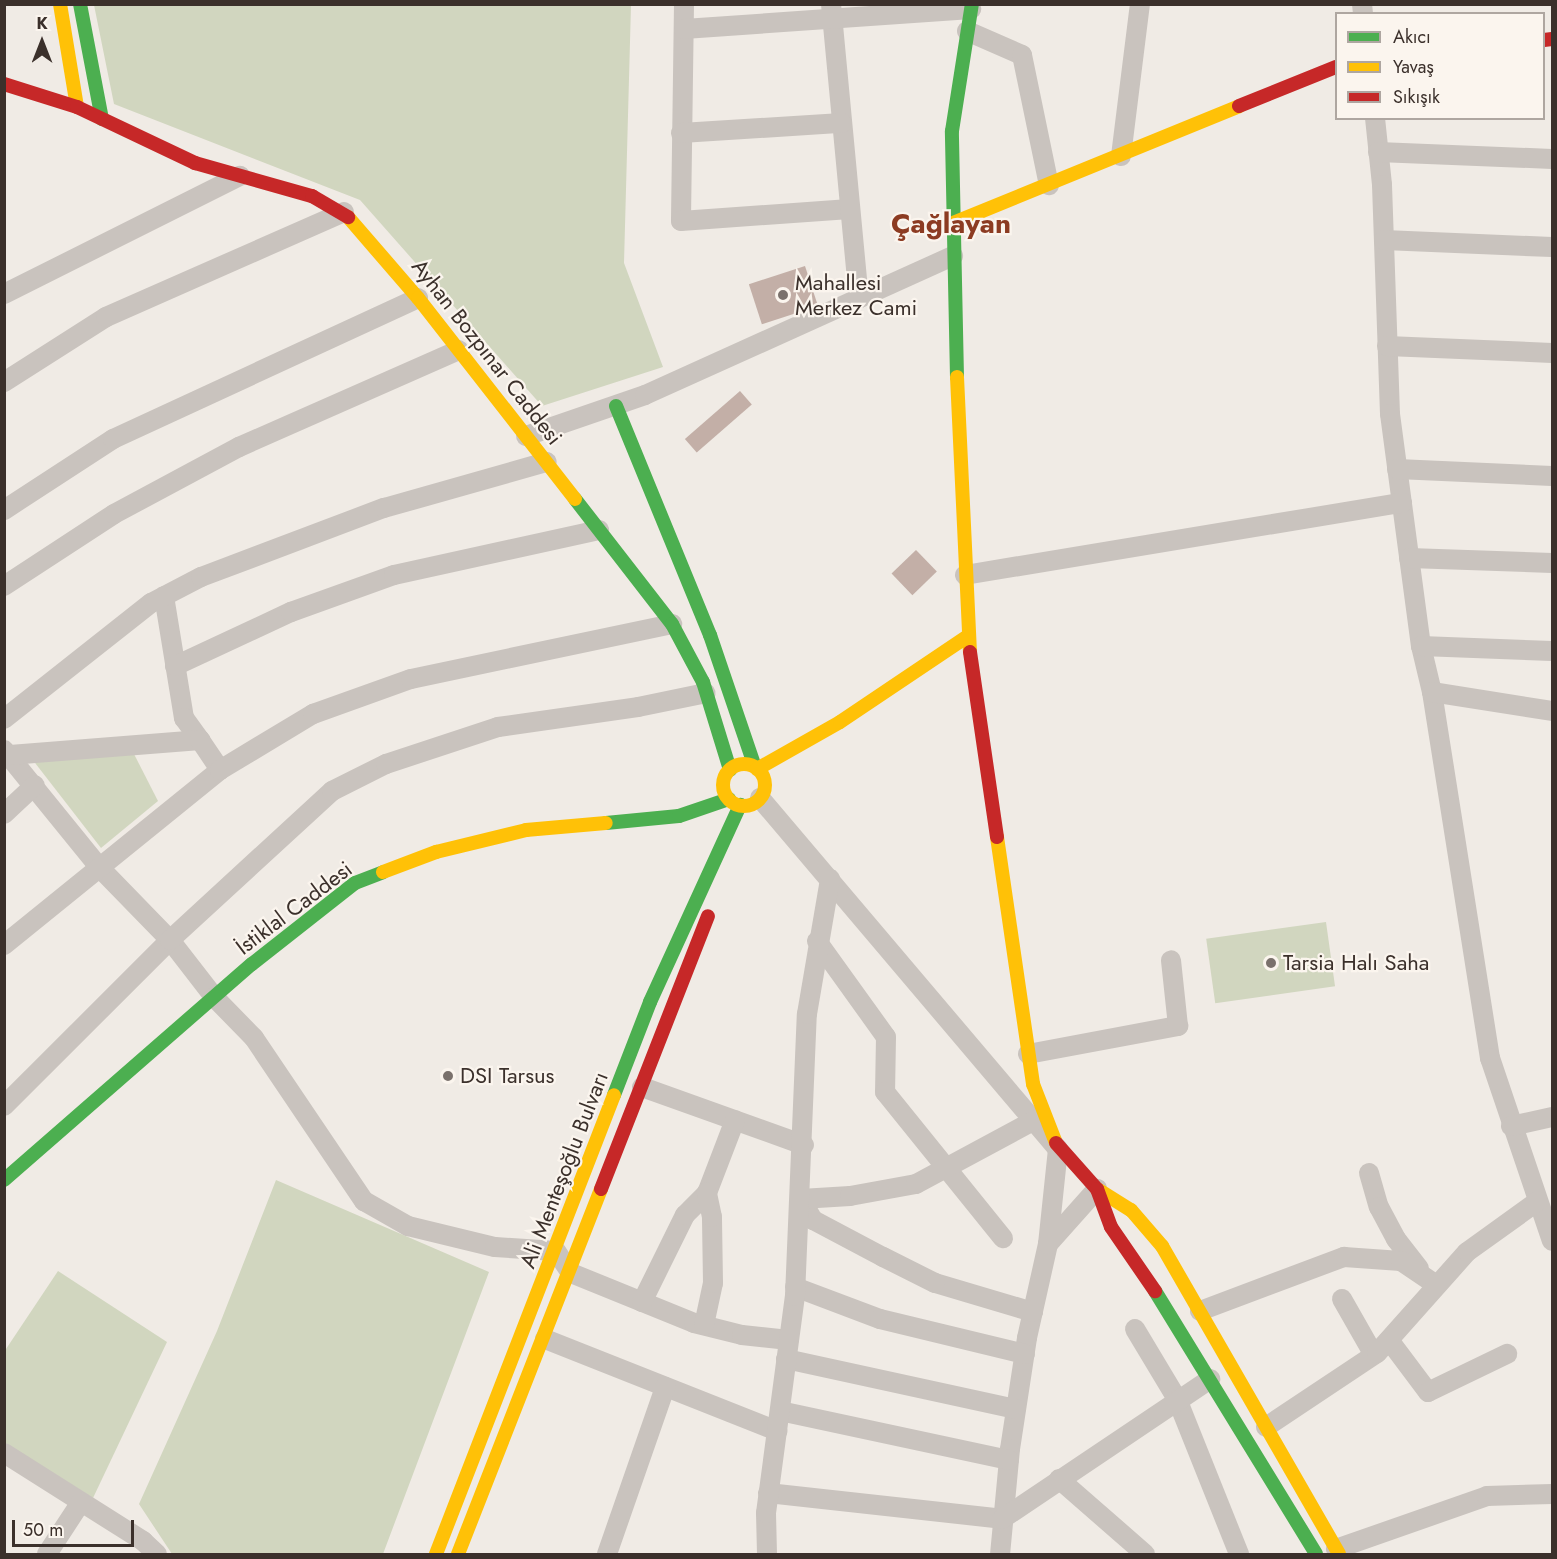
<!DOCTYPE html>
<html>
<head>
<meta charset="utf-8">
<style>
	body { margin:0 }
	#map { position:relative; width:1557px; height:1559px; overflow:hidden; background:#f0ebe5; font-family:Jost,sans-serif }
	div>[style] { position:absolute }
	.green>* { inset:0; background:#d1d6bf; transform-origin:0 0 }
	.building>* { inset:0; background:#c3afa7; transform-origin:0 0 }
	.street>* { height:20px; margin:-10px; padding:0 10px; transform-origin:10px; border-radius:10px; background:#c9c3be }
	.fast>* { height:14px; margin:-7px; padding:0 7px; transform-origin:7px; border-radius:7px; background:#4caf50 }
	.slow>* { height:14px; margin:-7px; padding:0 7px; transform-origin:7px; border-radius:7px; background:#ffc107 }
	.slow>.ring { margin:-7px; padding:0; box-sizing:content-box; background:none; border:14px solid #ffc107; border-radius:50% }
	.jam>* { height:14px; margin:-7px; padding:0 7px; transform-origin:7px; border-radius:7px; background:#c62828 }
	.dots>* { width:16px; height:16px; translate:-50% -50%; box-sizing:border-box; border:3px solid #fbf5ee; border-radius:50% }
	span { translate:-50% -50%; white-space:nowrap; text-align:center; line-height:1.15; -webkit-text-stroke:4.5px #fbf5ee; paint-order:stroke }
	.poi-label { font-size:22px; color:#3b302b }
	.left { translate:0 -50%; text-align:left }
	.street-label { font-size:22px; color:#3b302b }
	.district-label { font-size:28px; color:#8c3b22; font-weight:700 }
	.frame { position:absolute; inset:0; border:6px solid #3b302b; pointer-events:none }
	.legend { position:absolute; left:1335px; top:12px; width:210px; height:108px; box-sizing:border-box; background:#fbf5ee; border:2px solid #aea6a0; margin:0; padding:8px 10px; list-style:none; font-size:18px; color:#3b302b }
	.legend li { display:flex; align-items:center; gap:12px; height:30px }
	.legend b { width:30px; border:2px solid #aea6a0 }
	.north { position:absolute; left:12px; top:12px; width:60px; height:60px; -webkit-text-stroke:4px #fbf5ee; paint-order:stroke; rotate:0deg; font-size:16px; font-weight:700; line-height:24px; text-align:center; color:#3b302b }
	.north::after { content:''; display:block; margin:auto; width:21px; height:27px; background:#3b302b; clip-path:polygon(50% 0,100% 100%,50% 72%,0 100%) }
	.scale { position:absolute; left:12px; top:1520px; width:122px; height:27px; box-sizing:border-box; border:3px solid #3b302b; border-top:0; padding-left:8px; font-size:18px; line-height:21px; white-space:nowrap; color:#3b302b; -webkit-text-stroke:4px #fbf5ee; paint-order:stroke }
</style>
</head>
<body>
<div id="map">
	<div class="green">
		<i style="clip-path:polygon(94px 5px,631px 5px,624px 263px,663px 367px,542px 406px,360px 200px,114px 104px)"></i>
		<i style="clip-path:polygon(134px 754px,158px 801px,101px 848px,32px 759px)"></i>
		<i style="left:1326px;top:922px;width:65px;height:121px;rotate:82deg"></i>
		<i style="clip-path:polygon(276px 1180px,489px 1272px,383px 1554px,172px 1554px,139px 1504px,217px 1331px)"></i>
		<i style="clip-path:polygon(58px 1271px,167px 1342px,93px 1498px,5px 1443px,4px 1352px)"></i>
	</div>
	<div class="building">
		<i style="left:805px;top:266px;width:42px;height:59px;rotate:72deg"></i>
		<i style="left:740px;top:391px;width:18px;height:73px;rotate:49deg"></i>
		<i style="left:916px;top:550px;width:30px;height:34px;rotate:46deg"></i>
	</div>
	<div class="street">
		<i style="left:684px;top:4px;width:217px;rotate:90.8deg"></i>
		<i style="left:681px;top:221px;width:169px;rotate:-4.1deg"></i>
		<i style="left:831px;top:4px;width:296px;rotate:84.6deg"></i>
		<i style="left:1362px;top:4px;width:10px;rotate:84deg"></i>
		<i style="left:684px;top:29px;width:288px;rotate:-4deg"></i>
		<i style="left:967px;top:31px;width:60px;rotate:23.6deg"></i>
		<i style="left:1022px;top:55px;width:133px;rotate:78.3deg"></i>
		<i style="left:1375px;top:118px;width:67px;rotate:84deg"></i>
		<i style="left:1382px;top:185px;width:229px;rotate:88deg"></i>
		<i style="left:1390px;top:414px;width:234px;rotate:82.4deg"></i>
		<i style="left:1421px;top:646px;width:47px;rotate:76.6deg"></i>
		<i style="left:1432px;top:692px;width:371px;rotate:81deg"></i>
		<i style="left:1490px;top:1058px;width:193px;rotate:71.3deg"></i>
		<i style="left:681px;top:133px;width:161px;rotate:-3.6deg"></i>
		<i style="left:1378px;top:152px;width:174px;rotate:2.3deg"></i>
		<i style="left:1121px;top:156px;width:153px;rotate:-82.9deg"></i>
		<i style="left:1384px;top:240px;width:168px;rotate:2.4deg"></i>
		<i style="left:4px;top:294px;width:264px;rotate:-26.6deg"></i>
		<i style="left:1387px;top:346px;width:165px;rotate:2.4deg"></i>
		<i style="left:4px;top:382px;width:121px;rotate:-32.5deg"></i>
		<i style="left:106px;top:317px;width:260px;rotate:-23.8deg"></i>
		<i style="left:526px;top:436px;width:126px;rotate:-19deg"></i>
		<i style="left:645px;top:395px;width:338px;rotate:-24.3deg"></i>
		<i style="left:1397px;top:469px;width:155px;rotate:2.6deg"></i>
		<i style="left:4px;top:510px;width:130px;rotate:-33.1deg"></i>
		<i style="left:113px;top:439px;width:336px;rotate:-24.8deg"></i>
		<i style="left:1409px;top:558px;width:143px;rotate:2deg"></i>
		<i style="left:965px;top:575px;width:443px;rotate:-9.4deg"></i>
		<i style="left:4px;top:586px;width:131px;rotate:-33.2deg"></i>
		<i style="left:114px;top:514px;width:142px;rotate:-28.2deg"></i>
		<i style="left:239px;top:447px;width:240px;rotate:-23.8deg"></i>
		<i style="left:164px;top:596px;width:124px;rotate:80.7deg"></i>
		<i style="left:184px;top:718px;width:27px;rotate:54deg"></i>
		<i style="left:1421px;top:646px;width:131px;rotate:2.2deg"></i>
		<i style="left:175px;top:666px;width:128px;rotate:-25deg"></i>
		<i style="left:291px;top:612px;width:109px;rotate:-19.8deg"></i>
		<i style="left:394px;top:575px;width:210px;rotate:-12.4deg"></i>
		<i style="left:1432px;top:692px;width:121px;rotate:9deg"></i>
		<i style="left:4px;top:719px;width:187px;rotate:-38.3deg"></i>
		<i style="left:151px;top:603px;width:56px;rotate:-27.5deg"></i>
		<i style="left:201px;top:577px;width:196px;rotate:-20.7deg"></i>
		<i style="left:384px;top:508px;width:169px;rotate:-15.8deg"></i>
		<i style="left:4px;top:750px;width:151px;rotate:50.9deg"></i>
		<i style="left:99px;top:867px;width:102px;rotate:45.8deg"></i>
		<i style="left:170px;top:940px;width:72px;rotate:52.3deg"></i>
		<i style="left:214px;top:997px;width:57px;rotate:45.7deg"></i>
		<i style="left:254px;top:1038px;width:197px;rotate:56deg"></i>
		<i style="left:364px;top:1201px;width:51px;rotate:29.6deg"></i>
		<i style="left:408px;top:1226px;width:89px;rotate:13.6deg"></i>
		<i style="left:495px;top:1247px;width:61px;rotate:3.8deg"></i>
		<i style="left:556px;top:1251px;width:27px;rotate:56deg"></i>
		<i style="left:571px;top:1273px;width:133px;rotate:22.1deg"></i>
		<i style="left:694px;top:1323px;width:49px;rotate:14deg"></i>
		<i style="left:742px;top:1335px;width:47px;rotate:6.1deg"></i>
		<i style="left:10px;top:755px;width:191px;rotate:-4.5deg"></i>
		<i style="left:200px;top:740px;width:36px;rotate:56deg"></i>
		<i style="left:760px;top:798px;width:460px;rotate:49.7deg"></i>
		<i style="left:1058px;top:1149px;width:96px;rotate:96deg"></i>
		<i style="left:1048px;top:1244px;width:96px;rotate:102.6deg"></i>
		<i style="left:1027px;top:1338px;width:112px;rotate:98.7deg"></i>
		<i style="left:1010px;top:1449px;width:105px;rotate:95.4deg"></i>
		<i style="left:4px;top:814px;width:42px;rotate:-43.1deg"></i>
		<i style="left:817px;top:941px;width:118px;rotate:54.3deg"></i>
		<i style="left:886px;top:1037px;width:55px;rotate:91deg"></i>
		<i style="left:885px;top:1092px;width:188px;rotate:51.1deg"></i>
		<i style="left:4px;top:945px;width:278px;rotate:-39deg"></i>
		<i style="left:220px;top:770px;width:109px;rotate:-31.1deg"></i>
		<i style="left:313px;top:714px;width:104px;rotate:-19.7deg"></i>
		<i style="left:411px;top:679px;width:267px;rotate:-11.9deg"></i>
		<i style="left:1028px;top:1054px;width:153px;rotate:-10.6deg"></i>
		<i style="left:1178px;top:1026px;width:66px;rotate:-96.1deg"></i>
		<i style="left:642px;top:1087px;width:172px;rotate:19.7deg"></i>
		<i style="left:4px;top:1106px;width:235px;rotate:-45deg"></i>
		<i style="left:170px;top:940px;width:220px;rotate:-42.6deg"></i>
		<i style="left:332px;top:791px;width:60px;rotate:-26.6deg"></i>
		<i style="left:386px;top:764px;width:118px;rotate:-18.3deg"></i>
		<i style="left:498px;top:727px;width:141px;rotate:-8.1deg"></i>
		<i style="left:638px;top:707px;width:69px;rotate:-11.6deg"></i>
		<i style="left:1511px;top:1126px;width:42px;rotate:-12.4deg"></i>
		<i style="left:1369px;top:1173px;width:35px;rotate:74deg"></i>
		<i style="left:1379px;top:1207px;width:36px;rotate:62deg"></i>
		<i style="left:1396px;top:1239px;width:37px;rotate:52deg"></i>
		<i style="left:1048px;top:1244px;width:74px;rotate:-48.3deg"></i>
		<i style="left:795px;top:1287px;width:91px;rotate:20.6deg"></i>
		<i style="left:880px;top:1319px;width:149px;rotate:13.6deg"></i>
		<i style="left:1342px;top:1299px;width:64px;rotate:60.3deg"></i>
		<i style="left:642px;top:1302px;width:97px;rotate:-63.7deg"></i>
		<i style="left:685px;top:1215px;width:31px;rotate:-45deg"></i>
		<i style="left:707px;top:1193px;width:78px;rotate:-69deg"></i>
		<i style="left:1200px;top:1311px;width:154px;rotate:-20.6deg"></i>
		<i style="left:1344px;top:1257px;width:57px;rotate:4deg"></i>
		<i style="left:1401px;top:1261px;width:41px;rotate:34.1deg"></i>
		<i style="left:1033px;top:1312px;width:102px;rotate:-163.5deg"></i>
		<i style="left:935px;top:1283px;width:58px;rotate:-153.4deg"></i>
		<i style="left:883px;top:1257px;width:79px;rotate:-152.1deg"></i>
		<i style="left:813px;top:1220px;width:24px;rotate:-120deg"></i>
		<i style="left:801px;top:1199px;width:49px;rotate:-3.5deg"></i>
		<i style="left:850px;top:1196px;width:67px;rotate:-10.3deg"></i>
		<i style="left:916px;top:1184px;width:135px;rotate:-28.3deg"></i>
		<i style="left:704px;top:1325px;width:43px;rotate:-77.9deg"></i>
		<i style="left:713px;top:1283px;width:66px;rotate:-90.9deg"></i>
		<i style="left:712px;top:1217px;width:25px;rotate:-102deg"></i>
		<i style="left:1135px;top:1329px;width:82px;rotate:59deg"></i>
		<i style="left:1177px;top:1399px;width:167px;rotate:68.2deg"></i>
		<i style="left:545px;top:1339px;width:250px;rotate:21.6deg"></i>
		<i style="left:1389px;top:1340px;width:65px;rotate:53.1deg"></i>
		<i style="left:1428px;top:1392px;width:88px;rotate:-25.7deg"></i>
		<i style="left:786px;top:1359px;width:235px;rotate:12.3deg"></i>
		<i style="left:780px;top:1411px;width:234px;rotate:12.1deg"></i>
		<i style="left:1266px;top:1427px;width:133px;rotate:-33.7deg"></i>
		<i style="left:1377px;top:1353px;width:135px;rotate:-48.3deg"></i>
		<i style="left:1467px;top:1252px;width:87px;rotate:-35.7deg"></i>
		<i style="left:4px;top:1453px;width:165px;rotate:32.3deg"></i>
		<i style="left:143px;top:1541px;width:19px;rotate:43deg"></i>
		<i style="left:1059px;top:1479px;width:114px;rotate:41.1deg"></i>
		<i style="left:768px;top:1493px;width:235px;rotate:6.3deg"></i>
		<i style="left:1002px;top:1519px;width:251px;rotate:-33.9deg"></i>
		<i style="left:1336px;top:1549px;width:160px;rotate:-19.3deg"></i>
		<i style="left:1487px;top:1496px;width:65px;rotate:-1.8deg"></i>
		<i style="left:47px;top:1554px;width:62px;rotate:-56.8deg"></i>
		<i style="left:607px;top:1554px;width:177px;rotate:-70.8deg"></i>
		<i style="left:767px;top:1554px;width:41px;rotate:-91.4deg"></i>
		<i style="left:766px;top:1513px;width:219px;rotate:-82.4deg"></i>
		<i style="left:795px;top:1296px;width:282px;rotate:-87.6deg"></i>
		<i style="left:807px;top:1014px;width:137px;rotate:-80.3deg"></i>
	</div>
	<div class="fast">
		<i style="left:80px;top:4px;width:117px;rotate:79.2deg"></i>
		<i style="left:957px;top:377px;width:246px;rotate:-91.2deg"></i>
		<i style="left:952px;top:131px;width:129px;rotate:-81.1deg"></i>
		<i style="left:616px;top:406px;width:248px;rotate:67.7deg"></i>
		<i style="left:710px;top:635px;width:139px;rotate:71.2deg"></i>
		<i style="left:575px;top:499px;width:158px;rotate:52.2deg"></i>
		<i style="left:672px;top:624px;width:66px;rotate:61.9deg"></i>
		<i style="left:703px;top:682px;width:92px;rotate:72.9deg"></i>
		<i style="left:606px;top:823px;width:73px;rotate:-5.5deg"></i>
		<i style="left:679px;top:816px;width:53px;rotate:-18.8deg"></i>
		<i style="left:614px;top:1095px;width:100px;rotate:-68.8deg"></i>
		<i style="left:650px;top:1002px;width:217px;rotate:-65.4deg"></i>
		<i style="left:4px;top:1180px;width:329px;rotate:-41.1deg"></i>
		<i style="left:252px;top:964px;width:131px;rotate:-38.2deg"></i>
		<i style="left:355px;top:883px;width:30px;rotate:-21deg"></i>
		<i style="left:1155px;top:1291px;width:308px;rotate:58.5deg"></i>
	</div>
	<div class="slow">
		<i style="left:60px;top:4px;width:104px;rotate:80.6deg"></i>
		<i style="left:348px;top:217px;width:107px;rotate:49.2deg"></i>
		<i style="left:418px;top:298px;width:255px;rotate:52deg"></i>
		<i style="left:953px;top:223px;width:309px;rotate:-22.2deg"></i>
		<i style="left:957px;top:377px;width:275px;rotate:87.3deg"></i>
		<i class="ring" style="left:723px;top:764px;width:28px;height:28px"></i>
		<i style="left:757px;top:769px;width:95px;rotate:-29.5deg"></i>
		<i style="left:840px;top:722px;width:154px;rotate:-33.9deg"></i>
		<i style="left:997px;top:837px;width:250px;rotate:81.7deg"></i>
		<i style="left:1033px;top:1084px;width:63px;rotate:68.7deg"></i>
		<i style="left:383px;top:872px;width:57px;rotate:-20.7deg"></i>
		<i style="left:436px;top:852px;width:93px;rotate:-13.7deg"></i>
		<i style="left:526px;top:830px;width:80px;rotate:-5deg"></i>
		<i style="left:1097px;top:1189px;width:40px;rotate:32deg"></i>
		<i style="left:1131px;top:1210px;width:48px;rotate:49.3deg"></i>
		<i style="left:1162px;top:1246px;width:355px;rotate:60.1deg"></i>
		<i style="left:436px;top:1554px;width:492px;rotate:-68.8deg"></i>
		<i style="left:458px;top:1554px;width:392px;rotate:-68.6deg"></i>
	</div>
	<div class="jam">
		<i style="left:1544px;top:40px;width:8px;rotate:-7deg"></i>
		<i style="left:4px;top:84px;width:77px;rotate:17.5deg"></i>
		<i style="left:77px;top:107px;width:131px;rotate:25.4deg"></i>
		<i style="left:195px;top:163px;width:122px;rotate:15.8deg"></i>
		<i style="left:312px;top:196px;width:42px;rotate:30.3deg"></i>
		<i style="left:1239px;top:106px;width:105px;rotate:-21.9deg"></i>
		<i style="left:970px;top:652px;width:187px;rotate:81.7deg"></i>
		<i style="left:1056px;top:1143px;width:62px;rotate:48.3deg"></i>
		<i style="left:1097px;top:1189px;width:40px;rotate:69.8deg"></i>
		<i style="left:1111px;top:1227px;width:78px;rotate:55.5deg"></i>
		<i style="left:601px;top:1189px;width:293px;rotate:-68.6deg"></i>
	</div>
	<div class="dots">
		<i style="left:783px;top:295px;background:#7a716c"></i>
		<i style="left:1271px;top:963px;background:#7a716c"></i>
		<i style="left:448px;top:1076px;background:#7a716c"></i>
	</div>
	<div class="poi-label">
		<span class="left" style="left:795px;top:295px">Mahallesi<br>Merkez Cami</span>
		<span class="left" style="left:1283px;top:963px">Tarsia Halı Saha</span>
		<span class="left" style="left:460px;top:1076px">DSI Tarsus</span>
	</div>
	<div class="street-label">
		<span style="left:487px;top:352px;rotate:52deg">Ayhan Bozpınar Caddesi</span>
		<span style="left:294px;top:908px;rotate:-37deg">İstiklal Caddesi</span>
		<span style="left:564px;top:1170px;rotate:-69deg">Ali Menteşoğlu Bulvarı</span>
	</div>
	<div class="district-label">
		<span style="left:951px;top:224px">Çağlayan</span>
	</div>
	<div class="frame"></div>
	<ul class="legend">
	<li><b style="height:8px;background:#4caf50"></b>Akıcı</li>
	<li><b style="height:8px;background:#ffc107"></b>Yavaş</li>
	<li><b style="height:8px;background:#c62828"></b>Sıkışık</li>
	</ul>
	<div class="north">K</div>
	<div class="scale">50 m</div>
</div>
</body>
</html>
